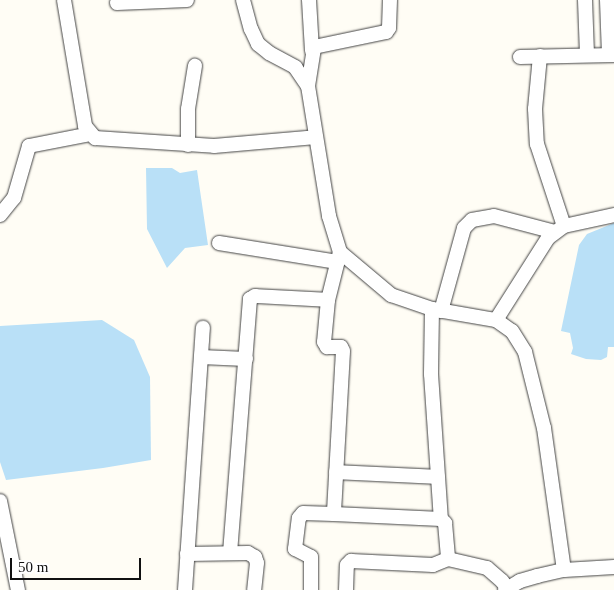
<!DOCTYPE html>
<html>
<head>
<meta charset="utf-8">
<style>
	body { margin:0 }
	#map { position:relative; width:614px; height:590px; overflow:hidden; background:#fffdf5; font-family:Georgia,serif }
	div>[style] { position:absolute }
	.water>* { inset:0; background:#b9e0f7 }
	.roads { filter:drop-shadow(0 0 1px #444) drop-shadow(0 0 1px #444) }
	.minor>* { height:14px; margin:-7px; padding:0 7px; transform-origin:7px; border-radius:7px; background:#fff }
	span { translate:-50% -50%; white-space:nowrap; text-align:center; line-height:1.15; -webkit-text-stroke:5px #fff; paint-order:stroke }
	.scale { position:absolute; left:10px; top:558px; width:131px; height:22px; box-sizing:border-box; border:2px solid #111; border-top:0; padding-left:6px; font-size:15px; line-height:18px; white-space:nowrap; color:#111; -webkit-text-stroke:4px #fff; paint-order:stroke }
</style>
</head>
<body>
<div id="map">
	<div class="water">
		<i style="clip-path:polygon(146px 168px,172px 168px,180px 173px,197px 170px,208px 245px,185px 248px,167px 268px,147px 229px)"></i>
		<i style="clip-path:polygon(614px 223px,614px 347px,608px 347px,607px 357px,601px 360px,586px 359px,571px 354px,573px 348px,570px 333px,561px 331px,579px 245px,587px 234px)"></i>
		<i style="clip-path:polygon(102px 320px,134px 340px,150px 377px,151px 460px,103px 468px,6px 480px,0 462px,0 326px)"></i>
	</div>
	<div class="roads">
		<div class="minor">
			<i style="left:64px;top:0;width:128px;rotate:80.5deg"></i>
			<i style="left:85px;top:126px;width:16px;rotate:50deg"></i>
			<i style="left:95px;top:138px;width:119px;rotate:3.8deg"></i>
			<i style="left:214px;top:146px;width:102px;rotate:-5deg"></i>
			<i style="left:243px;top:0;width:30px;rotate:75deg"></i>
			<i style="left:251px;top:29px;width:17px;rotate:65deg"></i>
			<i style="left:258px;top:44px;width:14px;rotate:39deg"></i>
			<i style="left:269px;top:53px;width:30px;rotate:28deg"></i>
			<i style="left:295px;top:67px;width:23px;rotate:56deg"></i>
			<i style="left:308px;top:86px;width:132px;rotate:80.8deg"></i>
			<i style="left:329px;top:216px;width:38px;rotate:73deg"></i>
			<i style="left:340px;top:252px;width:67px;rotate:40.1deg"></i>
			<i style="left:391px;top:295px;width:43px;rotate:18.9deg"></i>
			<i style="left:432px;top:309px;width:65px;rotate:9.8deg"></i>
			<i style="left:496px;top:320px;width:19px;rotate:35deg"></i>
			<i style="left:512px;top:331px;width:25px;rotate:58deg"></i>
			<i style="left:525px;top:352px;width:78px;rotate:76deg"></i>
			<i style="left:544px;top:428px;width:143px;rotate:82deg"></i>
			<i style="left:309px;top:0;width:51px;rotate:86.6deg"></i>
			<i style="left:585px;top:0;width:55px;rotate:87.9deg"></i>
			<i style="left:607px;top:0;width:55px;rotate:87.9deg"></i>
			<i style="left:117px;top:3px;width:70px;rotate:-2.5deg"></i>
			<i style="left:540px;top:56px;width:53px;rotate:95.4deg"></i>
			<i style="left:535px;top:109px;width:35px;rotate:87deg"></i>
			<i style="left:537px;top:144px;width:86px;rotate:71.8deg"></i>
			<i style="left:520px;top:57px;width:94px;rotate:-1.2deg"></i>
			<i style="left:308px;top:86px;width:39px;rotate:-81deg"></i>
			<i style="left:314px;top:47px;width:74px;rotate:-11.8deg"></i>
			<i style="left:386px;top:32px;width:5px;rotate:-53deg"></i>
			<i style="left:389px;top:28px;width:28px;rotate:-88deg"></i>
			<i style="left:188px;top:145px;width:36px;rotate:-90deg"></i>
			<i style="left:188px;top:109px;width:44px;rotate:-80.8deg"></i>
			<i style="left:0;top:215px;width:22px;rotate:-51deg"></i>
			<i style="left:14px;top:198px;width:54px;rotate:-73.9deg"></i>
			<i style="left:29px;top:146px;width:62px;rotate:-11.1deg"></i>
			<i style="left:219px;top:243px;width:120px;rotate:9.1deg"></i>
			<i style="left:340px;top:252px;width:49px;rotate:104deg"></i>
			<i style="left:328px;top:300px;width:42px;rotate:95.4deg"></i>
			<i style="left:324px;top:342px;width:6px;rotate:59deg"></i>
			<i style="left:327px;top:347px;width:14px"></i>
			<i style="left:341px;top:347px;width:4px;rotate:63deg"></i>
			<i style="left:343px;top:351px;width:163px;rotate:93.2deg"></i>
			<i style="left:334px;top:514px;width:107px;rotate:2.7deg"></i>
			<i style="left:441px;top:519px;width:6px;rotate:45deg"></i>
			<i style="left:445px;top:523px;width:36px;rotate:85deg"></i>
			<i style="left:448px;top:559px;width:40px;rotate:13deg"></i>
			<i style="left:487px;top:568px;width:20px;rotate:41deg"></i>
			<i style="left:502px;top:581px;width:9px;rotate:54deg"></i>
			<i style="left:432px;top:309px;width:65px;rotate:90.9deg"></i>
			<i style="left:431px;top:374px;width:145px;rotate:86.1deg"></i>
			<i style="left:441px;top:311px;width:86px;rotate:-74.5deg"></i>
			<i style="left:464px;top:228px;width:11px;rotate:-45deg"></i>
			<i style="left:472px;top:220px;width:22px;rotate:-10deg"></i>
			<i style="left:494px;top:216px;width:63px;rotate:14.7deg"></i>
			<i style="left:496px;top:320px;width:97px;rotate:-57.6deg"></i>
			<i style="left:548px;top:238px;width:20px;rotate:-37deg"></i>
			<i style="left:564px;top:226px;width:51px;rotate:-12.4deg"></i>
			<i style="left:201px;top:357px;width:45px;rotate:2.5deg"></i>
			<i style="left:336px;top:472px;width:102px;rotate:2.8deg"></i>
			<i style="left:0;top:501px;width:91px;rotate:78.6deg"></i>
			<i style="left:230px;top:553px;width:255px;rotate:-85.5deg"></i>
			<i style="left:250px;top:299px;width:6px;rotate:-31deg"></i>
			<i style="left:255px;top:296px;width:73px;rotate:3.1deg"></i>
			<i style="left:187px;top:554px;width:61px;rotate:-0.9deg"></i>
			<i style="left:248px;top:553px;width:8px;rotate:30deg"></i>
			<i style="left:255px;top:557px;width:6px;rotate:72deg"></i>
			<i style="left:257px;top:563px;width:27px;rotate:96deg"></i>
			<i style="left:185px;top:590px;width:263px;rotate:-86.1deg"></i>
			<i style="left:311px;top:590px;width:33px;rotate:-90deg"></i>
			<i style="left:311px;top:557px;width:18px;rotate:-153deg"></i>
			<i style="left:295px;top:549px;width:31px;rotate:-83deg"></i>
			<i style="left:299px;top:518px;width:6px;rotate:-51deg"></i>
			<i style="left:303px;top:513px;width:31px;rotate:2deg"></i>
			<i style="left:346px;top:590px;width:25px;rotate:-88deg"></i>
			<i style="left:347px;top:565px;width:6px;rotate:-45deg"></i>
			<i style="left:351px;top:561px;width:82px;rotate:2.8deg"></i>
			<i style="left:433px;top:565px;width:16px;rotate:-22deg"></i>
			<i style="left:505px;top:590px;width:17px;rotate:-31deg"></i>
			<i style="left:520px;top:581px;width:18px;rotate:-16deg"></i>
			<i style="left:537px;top:576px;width:28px;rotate:-13deg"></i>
			<i style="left:564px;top:570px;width:50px;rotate:-3.4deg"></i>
		</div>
	</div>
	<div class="scale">50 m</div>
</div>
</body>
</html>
